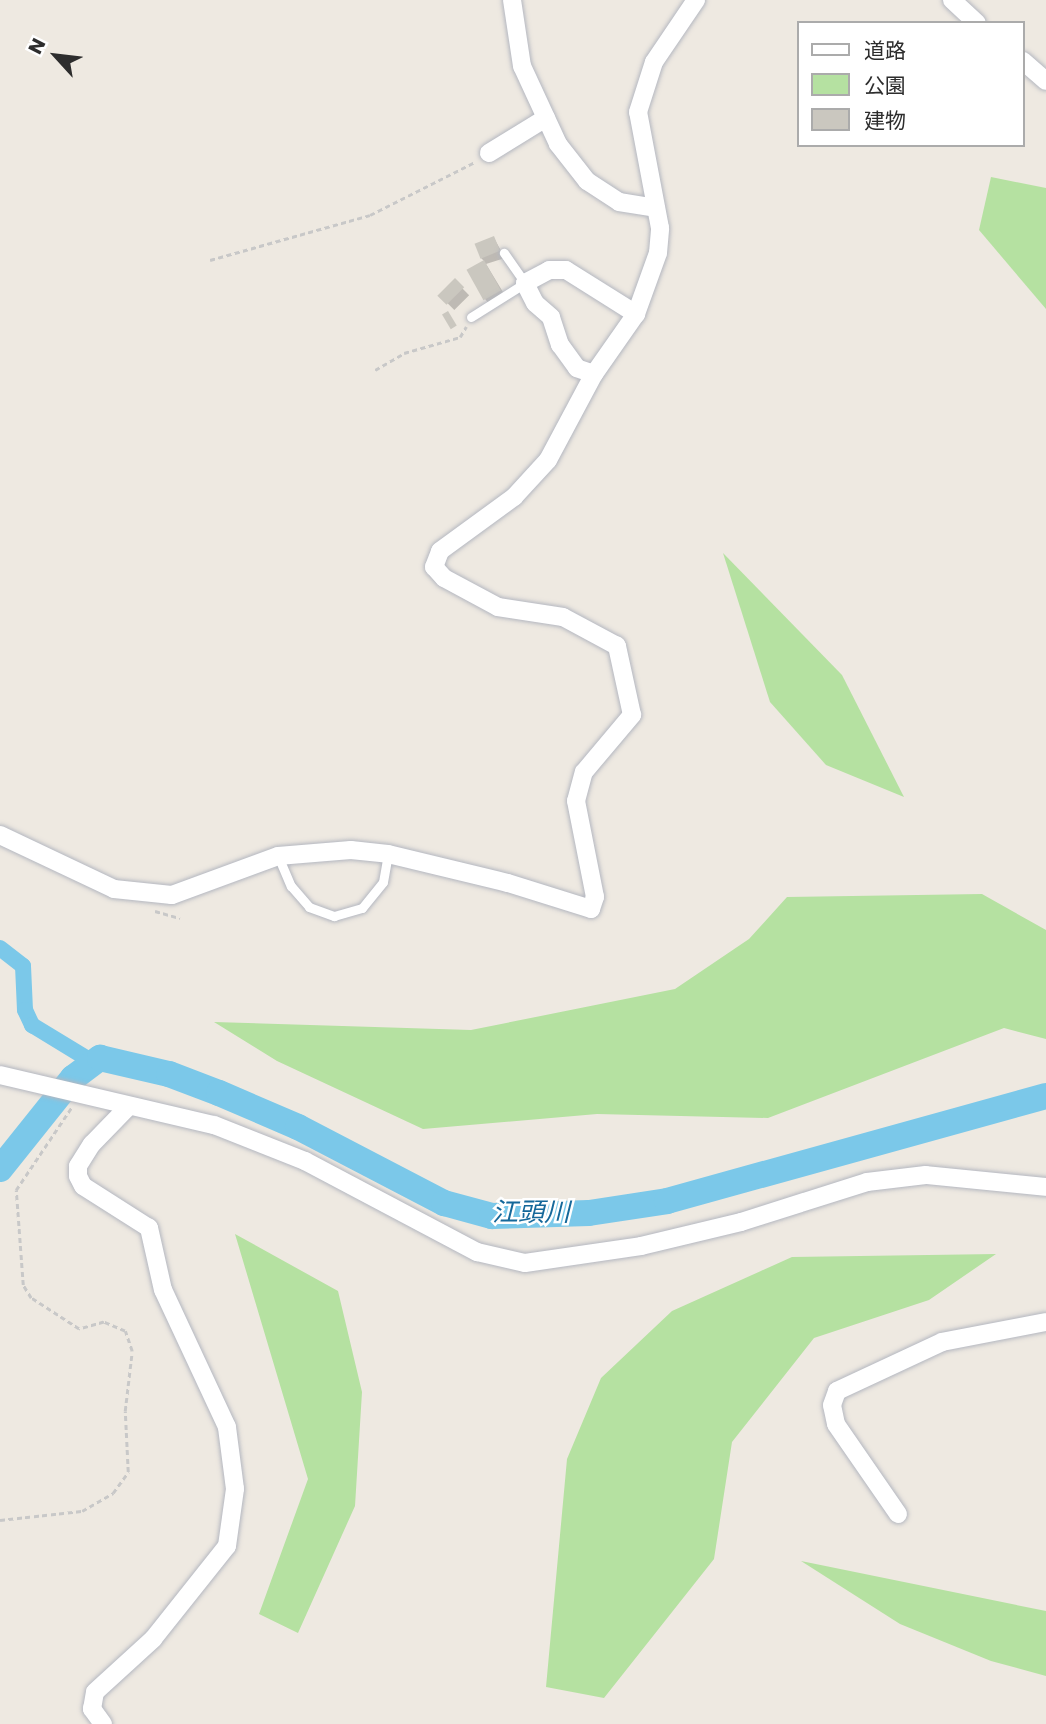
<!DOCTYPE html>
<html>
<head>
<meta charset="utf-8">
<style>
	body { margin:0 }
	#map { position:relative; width:1046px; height:1724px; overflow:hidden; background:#eee9e1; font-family:Poppins,"Noto Sans JP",sans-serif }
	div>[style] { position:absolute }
	.green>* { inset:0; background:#b5e1a1 }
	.shadow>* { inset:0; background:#0003; transform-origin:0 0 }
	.canal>* { height:16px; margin:-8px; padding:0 8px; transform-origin:8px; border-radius:8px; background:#7bc8e9 }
	.river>* { height:26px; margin:-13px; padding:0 13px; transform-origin:13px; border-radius:13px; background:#7bc8e9 }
	.building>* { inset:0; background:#cac7bf; transform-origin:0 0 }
	.path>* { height:2.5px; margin-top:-1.25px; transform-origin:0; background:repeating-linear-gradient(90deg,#c8c8c8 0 5px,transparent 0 8.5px) }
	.roads { filter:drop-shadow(0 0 2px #b4b7c0) drop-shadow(0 0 2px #b4b7c0) }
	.service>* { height:9px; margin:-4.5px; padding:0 4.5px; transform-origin:4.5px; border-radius:4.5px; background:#fff }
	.minor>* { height:18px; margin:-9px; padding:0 9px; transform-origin:9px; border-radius:9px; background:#fff }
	span { translate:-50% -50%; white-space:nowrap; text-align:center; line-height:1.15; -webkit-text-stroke:5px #fff; paint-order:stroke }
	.water-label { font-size:26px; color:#15689a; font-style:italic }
	.legend { position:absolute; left:797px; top:21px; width:228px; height:126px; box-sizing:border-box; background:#fff; border:2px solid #ababab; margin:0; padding:9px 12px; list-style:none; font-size:21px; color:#2d2d2d }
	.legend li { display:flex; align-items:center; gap:14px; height:35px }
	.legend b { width:35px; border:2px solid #ababab }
	.north { position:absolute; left:21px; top:21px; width:70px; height:70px; -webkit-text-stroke:5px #fff; paint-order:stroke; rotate:297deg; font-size:19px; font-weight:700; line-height:28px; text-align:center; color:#2d2d2d }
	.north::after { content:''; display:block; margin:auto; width:24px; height:32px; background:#2d2d2d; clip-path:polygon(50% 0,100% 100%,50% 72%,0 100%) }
</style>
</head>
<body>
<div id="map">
	<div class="green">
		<i style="clip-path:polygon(991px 177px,1046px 188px,1046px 309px,979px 230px)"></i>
		<i style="clip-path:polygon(723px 553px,842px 675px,904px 797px,826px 765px,770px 702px)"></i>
		<i style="clip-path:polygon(982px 894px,1046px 930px,1046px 1039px,1004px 1028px,768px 1118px,597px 1114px,423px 1129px,277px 1061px,214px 1022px,471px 1030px,675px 989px,749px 939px,787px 897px)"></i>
		<i style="clip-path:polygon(235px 1234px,338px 1291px,362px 1392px,355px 1506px,298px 1633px,259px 1614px,308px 1479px)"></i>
		<i style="clip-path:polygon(996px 1254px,929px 1300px,814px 1338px,732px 1442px,714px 1559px,604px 1698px,546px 1687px,567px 1459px,601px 1378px,672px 1311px,792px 1257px)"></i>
		<i style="clip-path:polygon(801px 1561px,1046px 1611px,1046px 1676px,991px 1661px,900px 1624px)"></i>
	</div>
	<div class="shadow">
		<i style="clip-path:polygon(494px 238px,505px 258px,486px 264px,506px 297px,491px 306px,485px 299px,484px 261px,480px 257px)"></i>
		<i style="left:455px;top:281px;width:20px;height:21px;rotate:45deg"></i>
	</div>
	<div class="canal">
		<i style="left:0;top:948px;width:29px;rotate:38deg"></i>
		<i style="left:23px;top:966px;width:44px;rotate:87.4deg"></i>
		<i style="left:25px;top:1010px;width:17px;rotate:65deg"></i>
		<i style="left:32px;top:1025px;width:69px;rotate:31.4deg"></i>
	</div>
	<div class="river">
		<i style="left:0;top:1169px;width:117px;rotate:-51.3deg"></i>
		<i style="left:73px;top:1078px;width:34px;rotate:-37deg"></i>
		<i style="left:100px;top:1058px;width:71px;rotate:13.1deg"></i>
		<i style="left:169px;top:1074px;width:53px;rotate:20.8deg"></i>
		<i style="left:219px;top:1093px;width:86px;rotate:23.3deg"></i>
		<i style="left:298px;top:1127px;width:165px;rotate:27.5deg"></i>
		<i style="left:444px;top:1203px;width:50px;rotate:15.2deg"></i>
		<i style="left:492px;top:1216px;width:97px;rotate:-1.8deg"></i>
		<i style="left:589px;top:1213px;width:79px;rotate:-8.7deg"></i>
		<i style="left:667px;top:1201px;width:393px;rotate:-15.5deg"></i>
	</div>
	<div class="building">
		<i style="left:494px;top:236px;width:16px;height:21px;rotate:68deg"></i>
		<i style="left:484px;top:260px;width:35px;height:20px;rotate:61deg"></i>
		<i style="left:455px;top:278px;width:13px;height:25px;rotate:45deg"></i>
		<i style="left:448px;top:311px;width:17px;height:7px;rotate:59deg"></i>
	</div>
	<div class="path">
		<i style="left:210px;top:260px;width:166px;rotate:-15.7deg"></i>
		<i style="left:370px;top:215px;width:118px;rotate:-26.8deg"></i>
		<i style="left:375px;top:370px;width:34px;rotate:-30deg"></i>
		<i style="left:404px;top:353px;width:58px;rotate:-15.9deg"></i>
		<i style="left:460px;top:337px;width:12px;rotate:-59deg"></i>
		<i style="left:155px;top:911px;width:26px;rotate:16deg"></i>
		<i style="left:0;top:1520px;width:82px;rotate:-6.3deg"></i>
		<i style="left:82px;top:1511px;width:36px;rotate:-30deg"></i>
		<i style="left:113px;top:1493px;width:26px;rotate:-54deg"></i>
		<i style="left:128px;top:1472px;width:61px;rotate:-92.8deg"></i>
		<i style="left:125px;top:1411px;width:60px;rotate:-83.3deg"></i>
		<i style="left:132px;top:1351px;width:21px;rotate:-109deg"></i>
		<i style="left:125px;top:1331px;width:23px;rotate:-157deg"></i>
		<i style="left:104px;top:1322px;width:26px;rotate:164deg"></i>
		<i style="left:79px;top:1329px;width:57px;rotate:-147.1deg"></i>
		<i style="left:31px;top:1298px;width:15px;rotate:-122deg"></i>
		<i style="left:23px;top:1285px;width:95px;rotate:-94.2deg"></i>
		<i style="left:16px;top:1190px;width:99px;rotate:-56.1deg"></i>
	</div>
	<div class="roads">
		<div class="service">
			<i style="left:471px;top:317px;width:64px;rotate:-32.2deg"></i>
			<i style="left:525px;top:283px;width:37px;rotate:-125deg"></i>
			<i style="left:278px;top:856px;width:33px;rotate:67deg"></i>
			<i style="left:291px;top:886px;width:28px;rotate:49deg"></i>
			<i style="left:309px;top:907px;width:27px;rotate:20deg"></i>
			<i style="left:334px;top:916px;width:29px;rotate:-16deg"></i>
			<i style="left:362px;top:908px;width:33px;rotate:-51deg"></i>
			<i style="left:383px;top:882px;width:28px;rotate:-80deg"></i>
		</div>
		<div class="minor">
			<i style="left:512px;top:0;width:67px;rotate:81.4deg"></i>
			<i style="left:522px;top:66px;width:86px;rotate:65.2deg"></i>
			<i style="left:558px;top:144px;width:47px;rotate:51.9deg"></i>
			<i style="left:587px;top:181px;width:38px;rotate:33deg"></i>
			<i style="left:619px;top:202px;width:37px;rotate:9deg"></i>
			<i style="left:952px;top:0;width:34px;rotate:43deg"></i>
			<i style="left:1023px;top:61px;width:30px;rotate:41deg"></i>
			<i style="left:489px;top:153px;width:67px;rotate:-31.6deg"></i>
			<i style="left:594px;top:374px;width:18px;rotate:-161deg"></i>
			<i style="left:577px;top:368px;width:29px;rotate:-126deg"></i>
			<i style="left:560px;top:345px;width:29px;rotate:-108deg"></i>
			<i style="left:551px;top:317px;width:21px;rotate:-139deg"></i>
			<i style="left:535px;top:303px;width:22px;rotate:-117deg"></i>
			<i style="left:525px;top:283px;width:27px;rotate:-28deg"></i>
			<i style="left:549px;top:270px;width:17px"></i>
			<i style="left:566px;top:270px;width:83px;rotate:32.2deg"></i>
			<i style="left:0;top:835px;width:126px;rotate:25.3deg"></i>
			<i style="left:114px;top:889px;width:58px;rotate:5.9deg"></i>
			<i style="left:172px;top:895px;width:113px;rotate:-20.2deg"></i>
			<i style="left:278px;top:856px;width:73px;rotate:-4.7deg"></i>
			<i style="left:351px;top:850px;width:37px;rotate:6deg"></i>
			<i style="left:388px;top:854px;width:123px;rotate:13.6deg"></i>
			<i style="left:508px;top:883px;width:87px;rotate:17.4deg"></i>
			<i style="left:591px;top:909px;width:13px;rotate:-72deg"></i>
			<i style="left:595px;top:897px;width:98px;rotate:-101.2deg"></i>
			<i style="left:576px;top:801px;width:30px;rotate:-75deg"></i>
			<i style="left:584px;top:772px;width:75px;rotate:-49.9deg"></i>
			<i style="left:632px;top:715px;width:71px;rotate:-102.3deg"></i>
			<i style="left:617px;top:646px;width:61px;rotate:-151.8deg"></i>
			<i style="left:563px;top:617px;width:66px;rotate:-171.3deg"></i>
			<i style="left:498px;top:607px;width:61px;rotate:-151.8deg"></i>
			<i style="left:444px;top:578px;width:15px;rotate:-132deg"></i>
			<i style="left:434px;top:567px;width:17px;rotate:-69deg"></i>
			<i style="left:440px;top:551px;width:92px;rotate:-36.1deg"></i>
			<i style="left:514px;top:497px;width:50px;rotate:-47.4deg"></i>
			<i style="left:548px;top:460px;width:98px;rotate:-61.9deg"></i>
			<i style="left:594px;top:374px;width:73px;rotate:-55deg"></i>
			<i style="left:636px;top:314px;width:65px;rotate:-70.2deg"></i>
			<i style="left:658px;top:253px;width:25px;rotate:-85deg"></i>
			<i style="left:660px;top:228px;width:118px;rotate:-100.7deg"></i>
			<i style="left:638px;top:112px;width:52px;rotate:-72.3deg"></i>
			<i style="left:654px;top:62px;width:75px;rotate:-55.9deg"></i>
			<i style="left:0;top:1075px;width:220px;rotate:13.2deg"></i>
			<i style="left:214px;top:1125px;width:98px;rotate:21.6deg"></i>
			<i style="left:305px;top:1161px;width:195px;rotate:27.9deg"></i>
			<i style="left:477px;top:1252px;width:49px;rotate:12.9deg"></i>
			<i style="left:525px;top:1263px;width:117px;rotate:-8.3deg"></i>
			<i style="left:641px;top:1246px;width:103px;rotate:-13.5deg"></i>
			<i style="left:741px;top:1222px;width:132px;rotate:-17.6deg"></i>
			<i style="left:867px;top:1182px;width:59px;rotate:-6.8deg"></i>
			<i style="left:926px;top:1175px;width:121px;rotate:5.7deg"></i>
			<i style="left:898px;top:1514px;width:109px;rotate:-124.6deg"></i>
			<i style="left:836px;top:1424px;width:19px;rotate:-102deg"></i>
			<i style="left:832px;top:1405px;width:15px;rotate:-70deg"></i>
			<i style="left:837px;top:1391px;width:116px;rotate:-25deg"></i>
			<i style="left:942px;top:1342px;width:106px;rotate:-10.9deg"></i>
			<i style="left:103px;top:1724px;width:19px;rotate:-126deg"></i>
			<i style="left:92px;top:1709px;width:17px;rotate:-80deg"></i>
			<i style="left:95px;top:1692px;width:79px;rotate:-42.4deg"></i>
			<i style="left:153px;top:1639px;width:119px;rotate:-51.5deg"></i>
			<i style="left:227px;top:1546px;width:58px;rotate:-82deg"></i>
			<i style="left:235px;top:1489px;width:63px;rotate:-97.4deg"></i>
			<i style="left:227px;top:1427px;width:151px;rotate:-115deg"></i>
			<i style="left:163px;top:1290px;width:64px;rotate:-102.7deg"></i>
			<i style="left:149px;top:1228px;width:78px;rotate:-147.5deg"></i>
			<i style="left:83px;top:1186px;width:11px;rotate:-117deg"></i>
			<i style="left:78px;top:1176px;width:10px;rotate:-90deg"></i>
			<i style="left:78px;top:1166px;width:26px;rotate:-58deg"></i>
			<i style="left:92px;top:1144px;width:53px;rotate:-45.8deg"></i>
		</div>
	</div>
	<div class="water-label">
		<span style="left:531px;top:1213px">江頭川</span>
	</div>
	<ul class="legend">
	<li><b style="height:9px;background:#fff"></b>道路</li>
	<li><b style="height:19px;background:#b5e1a1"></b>公園</li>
	<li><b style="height:19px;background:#cac7bf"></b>建物</li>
	</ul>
	<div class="north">N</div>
</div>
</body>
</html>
